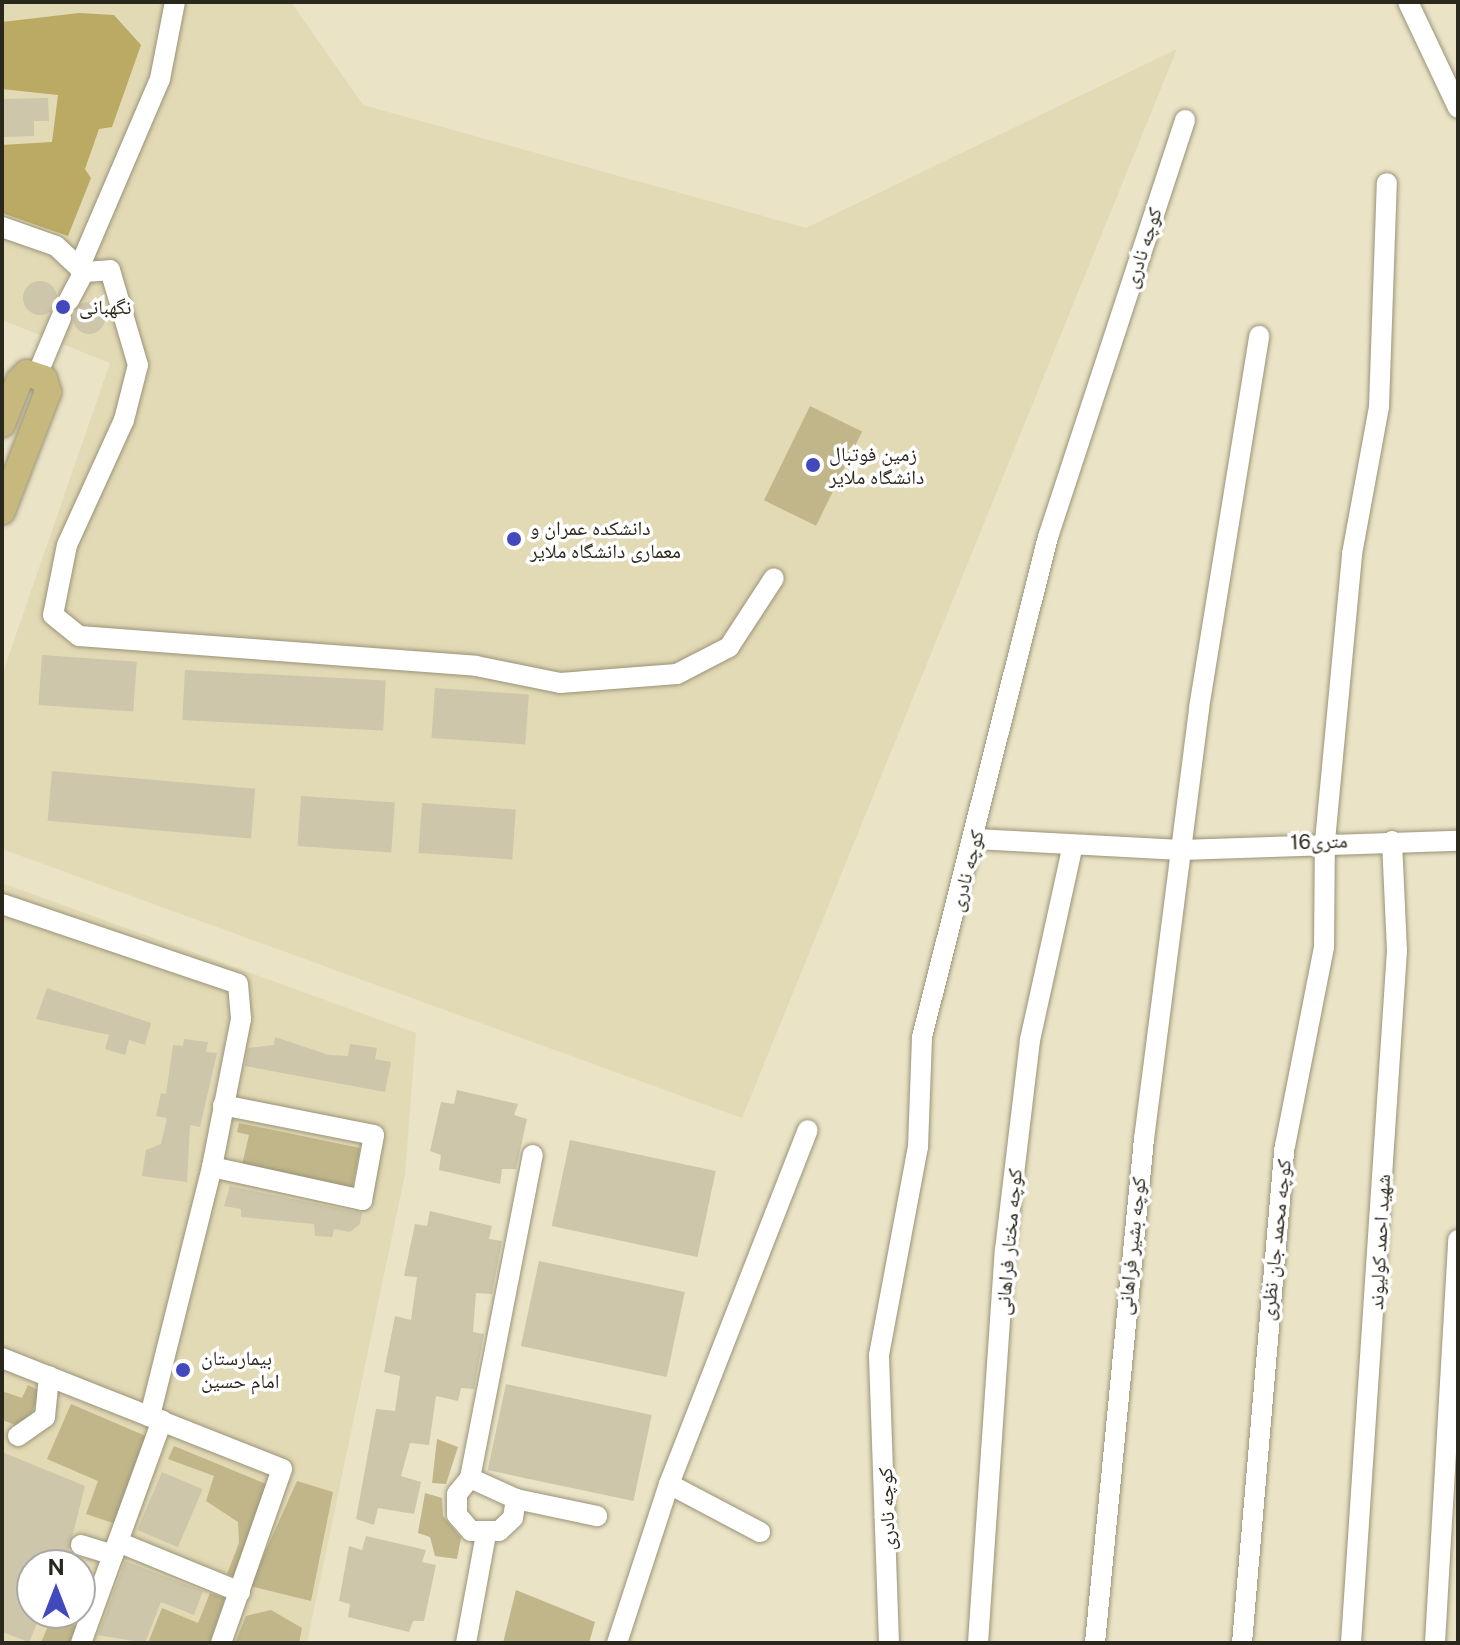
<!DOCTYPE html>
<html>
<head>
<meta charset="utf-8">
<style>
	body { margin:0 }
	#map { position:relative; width:1460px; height:1645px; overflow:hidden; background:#eae3c6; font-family:"Public Sans","Noto Naskh Arabic",sans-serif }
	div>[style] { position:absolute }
	.built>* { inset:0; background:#e2d9b5 }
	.green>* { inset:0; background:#c1b68a; transform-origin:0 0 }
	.forest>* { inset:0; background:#bbaa63 }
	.building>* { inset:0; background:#cdc6aa; transform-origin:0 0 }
	.round { border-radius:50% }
	.roads { filter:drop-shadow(0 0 2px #999378) drop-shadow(0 0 2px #999378) }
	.minor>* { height:20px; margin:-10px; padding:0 10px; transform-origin:10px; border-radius:10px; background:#fff }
	.major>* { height:26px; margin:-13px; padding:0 13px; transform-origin:13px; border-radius:13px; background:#c7b97d }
	.dots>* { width:22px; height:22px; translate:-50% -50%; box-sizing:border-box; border:4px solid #fff; border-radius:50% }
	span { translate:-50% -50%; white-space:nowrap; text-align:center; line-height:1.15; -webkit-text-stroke:7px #fff; paint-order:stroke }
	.street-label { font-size:20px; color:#2a271c }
	.poi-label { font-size:20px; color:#2a271c }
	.left { translate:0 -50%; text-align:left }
	.frame { position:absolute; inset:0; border:4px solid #2a271c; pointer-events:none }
	.north { position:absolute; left:16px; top:1549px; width:80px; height:80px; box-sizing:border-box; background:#fff; border:2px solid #aaa9a4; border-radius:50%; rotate:0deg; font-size:22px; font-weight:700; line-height:32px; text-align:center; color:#2a271c }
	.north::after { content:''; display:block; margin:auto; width:28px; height:36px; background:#4448bd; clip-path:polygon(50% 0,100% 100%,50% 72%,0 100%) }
</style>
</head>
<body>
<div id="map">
	<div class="built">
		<i style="clip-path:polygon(2px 2px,291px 2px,363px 105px,806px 228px,1177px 49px,742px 1118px,2px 849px,2px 675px,110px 363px,2px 320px)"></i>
		<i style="clip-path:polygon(evenodd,2px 883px,416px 1033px,405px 1174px,307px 1643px,2px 1643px,2px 883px,32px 1565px,80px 1565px,80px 1613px,32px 1613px,32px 1565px)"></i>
	</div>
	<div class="green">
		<i style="left:810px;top:406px;width:58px;height:105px;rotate:26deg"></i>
		<i style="clip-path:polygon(239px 1123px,360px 1148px,352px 1188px,242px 1165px,249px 1135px,237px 1132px)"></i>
		<i style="clip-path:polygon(28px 1385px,40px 1391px,26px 1429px,2px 1420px,2px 1391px,22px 1398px)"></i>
		<i style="clip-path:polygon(71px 1404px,148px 1437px,119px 1525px,86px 1514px,98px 1481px,47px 1459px)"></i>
		<i style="clip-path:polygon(437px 1439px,458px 1447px,446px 1484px,432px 1483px)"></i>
		<i style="clip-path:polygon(174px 1446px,266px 1484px,238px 1577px,227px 1574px,239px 1543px,238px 1522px,206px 1501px,214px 1476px,168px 1459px)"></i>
		<i style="clip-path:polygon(297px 1481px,333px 1492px,311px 1601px,250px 1586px)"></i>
		<i style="clip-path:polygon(425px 1493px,442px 1498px,443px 1516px,461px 1538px,457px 1559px,435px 1556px,430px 1537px,418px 1533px)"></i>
		<i style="clip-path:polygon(516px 1590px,595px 1622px,589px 1643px,503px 1643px)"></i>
		<i style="clip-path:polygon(210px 1593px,225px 1598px,210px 1643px,148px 1643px,162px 1608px,198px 1623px)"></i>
		<i style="clip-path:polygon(271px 1610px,302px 1628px,299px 1643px,235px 1643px,246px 1616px)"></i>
		<i style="clip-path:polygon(52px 1616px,77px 1626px,70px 1643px,41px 1643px)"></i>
	</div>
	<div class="forest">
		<i style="clip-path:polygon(79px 13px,114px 15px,141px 45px,112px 127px,99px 129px,85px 169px,91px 178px,68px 236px,2px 213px,2px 145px,52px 142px,58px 95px,2px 89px,2px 22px)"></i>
	</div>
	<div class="building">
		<i style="clip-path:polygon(48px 98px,49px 121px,34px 121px,34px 136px,2px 137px,2px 99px)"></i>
		<i class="round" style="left:23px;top:281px;width:34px;height:34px"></i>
		<i class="round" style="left:73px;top:302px;width:32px;height:32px"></i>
		<i style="left:42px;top:655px;width:95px;height:50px;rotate:4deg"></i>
		<i style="left:185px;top:670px;width:201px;height:50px;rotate:3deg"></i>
		<i style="left:435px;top:688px;width:94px;height:50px;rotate:4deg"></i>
		<i style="left:52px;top:771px;width:204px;height:50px;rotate:5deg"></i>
		<i style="left:301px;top:796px;width:94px;height:50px;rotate:4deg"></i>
		<i style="left:422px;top:803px;width:94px;height:50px;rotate:4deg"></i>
		<i style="clip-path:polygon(47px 988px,151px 1023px,145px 1045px,129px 1040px,125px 1055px,105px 1049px,109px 1035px,36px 1019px)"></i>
		<i style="clip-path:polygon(275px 1037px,329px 1055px,348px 1056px,350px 1044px,377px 1048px,375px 1059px,391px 1062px,385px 1092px,245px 1066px,248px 1048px,274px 1045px)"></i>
		<i style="clip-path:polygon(184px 1039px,208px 1042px,206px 1052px,217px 1053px,200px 1127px,190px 1125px,187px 1182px,142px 1176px,146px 1150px,161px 1144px,167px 1118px,156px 1116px,161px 1093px,166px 1094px,173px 1045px,183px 1046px)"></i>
		<i style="clip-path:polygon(457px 1090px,518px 1104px,514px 1115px,527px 1119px,516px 1169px,502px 1169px,500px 1184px,439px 1170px,441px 1155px,430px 1151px,441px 1102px,454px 1104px)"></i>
		<i style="left:570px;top:1140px;width:149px;height:88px;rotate:12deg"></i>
		<i style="clip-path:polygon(230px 1186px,362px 1213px,360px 1224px,350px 1232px,334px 1229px,332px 1237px,315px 1236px,314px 1224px,241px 1217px,241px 1209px,224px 1206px)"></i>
		<i style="clip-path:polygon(430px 1211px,492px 1226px,489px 1239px,502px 1241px,492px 1294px,476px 1293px,473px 1332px,484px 1334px,474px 1389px,461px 1388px,458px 1401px,436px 1396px,429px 1445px,410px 1443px,401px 1476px,421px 1482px,414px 1514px,378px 1508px,374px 1525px,356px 1519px,376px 1409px,395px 1411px,400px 1376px,384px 1372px,395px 1316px,411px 1320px,417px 1277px,404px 1276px,415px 1224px,427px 1226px)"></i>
		<i style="left:539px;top:1261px;width:149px;height:87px;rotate:12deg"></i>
		<i style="left:506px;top:1384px;width:149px;height:88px;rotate:12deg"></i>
		<i style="clip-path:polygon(2px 1452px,85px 1486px,65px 1565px,32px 1565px,32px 1613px,41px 1614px,29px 1642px,2px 1632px)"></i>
		<i style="left:162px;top:1472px;width:44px;height:63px;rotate:23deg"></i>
		<i style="clip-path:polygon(366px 1536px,426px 1550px,422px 1562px,436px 1565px,424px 1621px,413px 1621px,409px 1632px,348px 1617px,350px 1604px,339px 1601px,349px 1546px,362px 1550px)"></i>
		<i style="clip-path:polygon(125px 1561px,203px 1591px,194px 1615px,161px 1602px,145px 1643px,98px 1635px)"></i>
	</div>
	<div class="roads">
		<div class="minor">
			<i style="left:1408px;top:2px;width:117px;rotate:64.7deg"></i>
			<i style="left:2px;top:227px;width:57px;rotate:19.4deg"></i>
			<i style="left:56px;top:246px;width:38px;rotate:43deg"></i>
			<i style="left:84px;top:272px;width:26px;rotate:-4deg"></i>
			<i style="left:110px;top:270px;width:99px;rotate:73.6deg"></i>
			<i style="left:138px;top:365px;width:57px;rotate:104.3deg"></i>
			<i style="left:124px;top:420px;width:137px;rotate:114.5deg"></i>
			<i style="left:67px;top:545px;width:71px;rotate:101.3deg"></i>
			<i style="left:53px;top:615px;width:33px;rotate:39deg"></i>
			<i style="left:79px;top:636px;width:398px;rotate:4.3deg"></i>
			<i style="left:476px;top:666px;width:86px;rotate:11.4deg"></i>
			<i style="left:560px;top:683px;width:117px;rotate:-4.4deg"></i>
			<i style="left:677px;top:674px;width:59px;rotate:-27.4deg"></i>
			<i style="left:729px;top:647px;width:82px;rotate:-56.9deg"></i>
			<i style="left:79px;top:268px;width:206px;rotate:-66.8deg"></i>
			<i style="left:160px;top:79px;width:78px;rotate:-79deg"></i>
			<i style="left:69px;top:300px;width:32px;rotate:-62deg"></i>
			<i style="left:37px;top:375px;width:62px;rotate:-67.2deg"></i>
			<i style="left:976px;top:839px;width:205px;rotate:3.1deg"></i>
			<i style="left:1181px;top:850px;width:277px;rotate:-1.9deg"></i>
			<i style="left:2px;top:904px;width:249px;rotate:18.7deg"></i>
			<i style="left:238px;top:984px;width:35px;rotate:85deg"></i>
			<i style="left:241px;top:1019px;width:151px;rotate:101.1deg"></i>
			<i style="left:212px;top:1167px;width:257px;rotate:104deg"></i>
			<i style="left:212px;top:1167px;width:154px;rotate:12.4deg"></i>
			<i style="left:362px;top:1200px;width:66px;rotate:-79.5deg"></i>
			<i style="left:374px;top:1135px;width:154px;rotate:-168.8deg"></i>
			<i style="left:2px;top:1358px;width:301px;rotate:21.6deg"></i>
			<i style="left:282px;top:1469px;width:184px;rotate:109.3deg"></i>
			<i style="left:18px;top:1436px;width:33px;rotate:-35deg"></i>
			<i style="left:45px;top:1417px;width:41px;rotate:-84.4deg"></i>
			<i style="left:470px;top:1478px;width:329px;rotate:-79deg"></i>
			<i style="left:470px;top:1478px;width:51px;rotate:24.5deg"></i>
			<i style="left:516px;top:1499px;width:19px;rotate:99deg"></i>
			<i style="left:513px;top:1518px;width:19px;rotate:137deg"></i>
			<i style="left:499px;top:1531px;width:28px;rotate:180deg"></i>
			<i style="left:471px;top:1531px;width:21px;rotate:-131deg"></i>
			<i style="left:457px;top:1515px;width:21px;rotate:-90deg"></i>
			<i style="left:457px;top:1494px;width:21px;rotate:-51deg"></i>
			<i style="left:669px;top:1484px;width:103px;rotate:27.8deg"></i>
			<i style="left:516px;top:1499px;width:83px;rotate:11.9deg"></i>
			<i style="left:118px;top:1542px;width:132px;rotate:22.3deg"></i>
			<i style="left:81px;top:1545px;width:34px;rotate:17deg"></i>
			<i style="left:81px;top:1643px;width:237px;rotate:-70deg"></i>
			<i style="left:466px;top:1643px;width:111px;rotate:-79.6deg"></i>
			<i style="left:617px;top:1643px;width:167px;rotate:-71.9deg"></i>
			<i style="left:669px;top:1484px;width:380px;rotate:-68.6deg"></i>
			<i style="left:889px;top:1643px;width:288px;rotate:-92deg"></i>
			<i style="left:879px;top:1355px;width:212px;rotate:-79.4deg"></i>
			<i style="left:918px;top:1147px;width:110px;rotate:-87.9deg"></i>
			<i style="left:922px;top:1037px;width:516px;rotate:-75.86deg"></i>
			<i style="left:1048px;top:537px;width:439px;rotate:-71.8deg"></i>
			<i style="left:978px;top:1643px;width:394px;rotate:-86.1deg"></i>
			<i style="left:1005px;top:1250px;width:211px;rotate:-83.2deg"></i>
			<i style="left:1030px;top:1040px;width:200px;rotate:-77.6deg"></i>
			<i style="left:1095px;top:1643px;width:506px;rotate:-84.45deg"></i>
			<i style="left:1144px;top:1139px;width:434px;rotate:-82.7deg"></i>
			<i style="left:1199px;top:708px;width:377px;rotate:-80.8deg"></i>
			<i style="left:1242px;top:1643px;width:499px;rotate:-85.1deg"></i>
			<i style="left:1285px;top:1146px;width:203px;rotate:-78.9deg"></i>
			<i style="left:1324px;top:947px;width:106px;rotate:-89.5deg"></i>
			<i style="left:1325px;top:841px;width:288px;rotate:-84.6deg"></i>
			<i style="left:1352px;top:554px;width:149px;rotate:-79.6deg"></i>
			<i style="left:1379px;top:407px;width:224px;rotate:-88deg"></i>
			<i style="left:1351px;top:1643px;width:694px;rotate:-86.2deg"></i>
			<i style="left:1397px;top:951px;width:110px;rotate:-92.6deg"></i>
			<i style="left:1435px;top:1643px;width:404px;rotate:-86.7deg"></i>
		</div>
		<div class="major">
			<i style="left:2px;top:424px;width:46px;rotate:-68.4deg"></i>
			<i style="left:19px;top:381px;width:11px;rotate:-45deg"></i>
			<i style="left:27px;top:373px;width:18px;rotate:19deg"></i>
			<i style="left:44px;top:379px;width:14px;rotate:73deg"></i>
			<i style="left:48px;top:392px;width:128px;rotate:111.1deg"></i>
		</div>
	</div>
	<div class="dots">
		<i style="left:63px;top:307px;background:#4448bd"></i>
		<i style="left:813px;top:465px;background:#4448bd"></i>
		<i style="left:514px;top:539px;background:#4448bd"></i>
		<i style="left:183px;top:1370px;background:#4448bd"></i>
	</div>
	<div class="street-label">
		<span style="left:1143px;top:248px;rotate:-72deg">کوچه نادری</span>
		<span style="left:1319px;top:842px;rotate:-2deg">16متری</span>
		<span style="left:967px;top:871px;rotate:-75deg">کوچه نادری</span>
		<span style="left:1276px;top:1240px;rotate:-84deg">کوچه محمد جان نظری</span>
		<span style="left:1009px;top:1242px;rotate:-85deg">کوچه مختار فراهانی</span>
		<span style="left:1380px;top:1242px;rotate:-87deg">شهید احمد کولیوند</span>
		<span style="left:1132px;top:1246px;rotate:-84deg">کوچه بشیر فراهانی</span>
		<span style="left:887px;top:1509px;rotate:-92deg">کوچه نادری</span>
	</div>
	<div class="poi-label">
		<span class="left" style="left:79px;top:307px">نگهبانی</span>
		<span class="left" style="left:829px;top:466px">زمین فوتبال<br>دانشگاه ملایر</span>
		<span class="left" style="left:530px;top:540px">دانشکده عمران و<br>معماری دانشگاه ملایر</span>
		<span class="left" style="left:201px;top:1370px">بیمارستان<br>امام حسین</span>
	</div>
	<div class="frame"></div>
	<div class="north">N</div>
</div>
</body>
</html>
